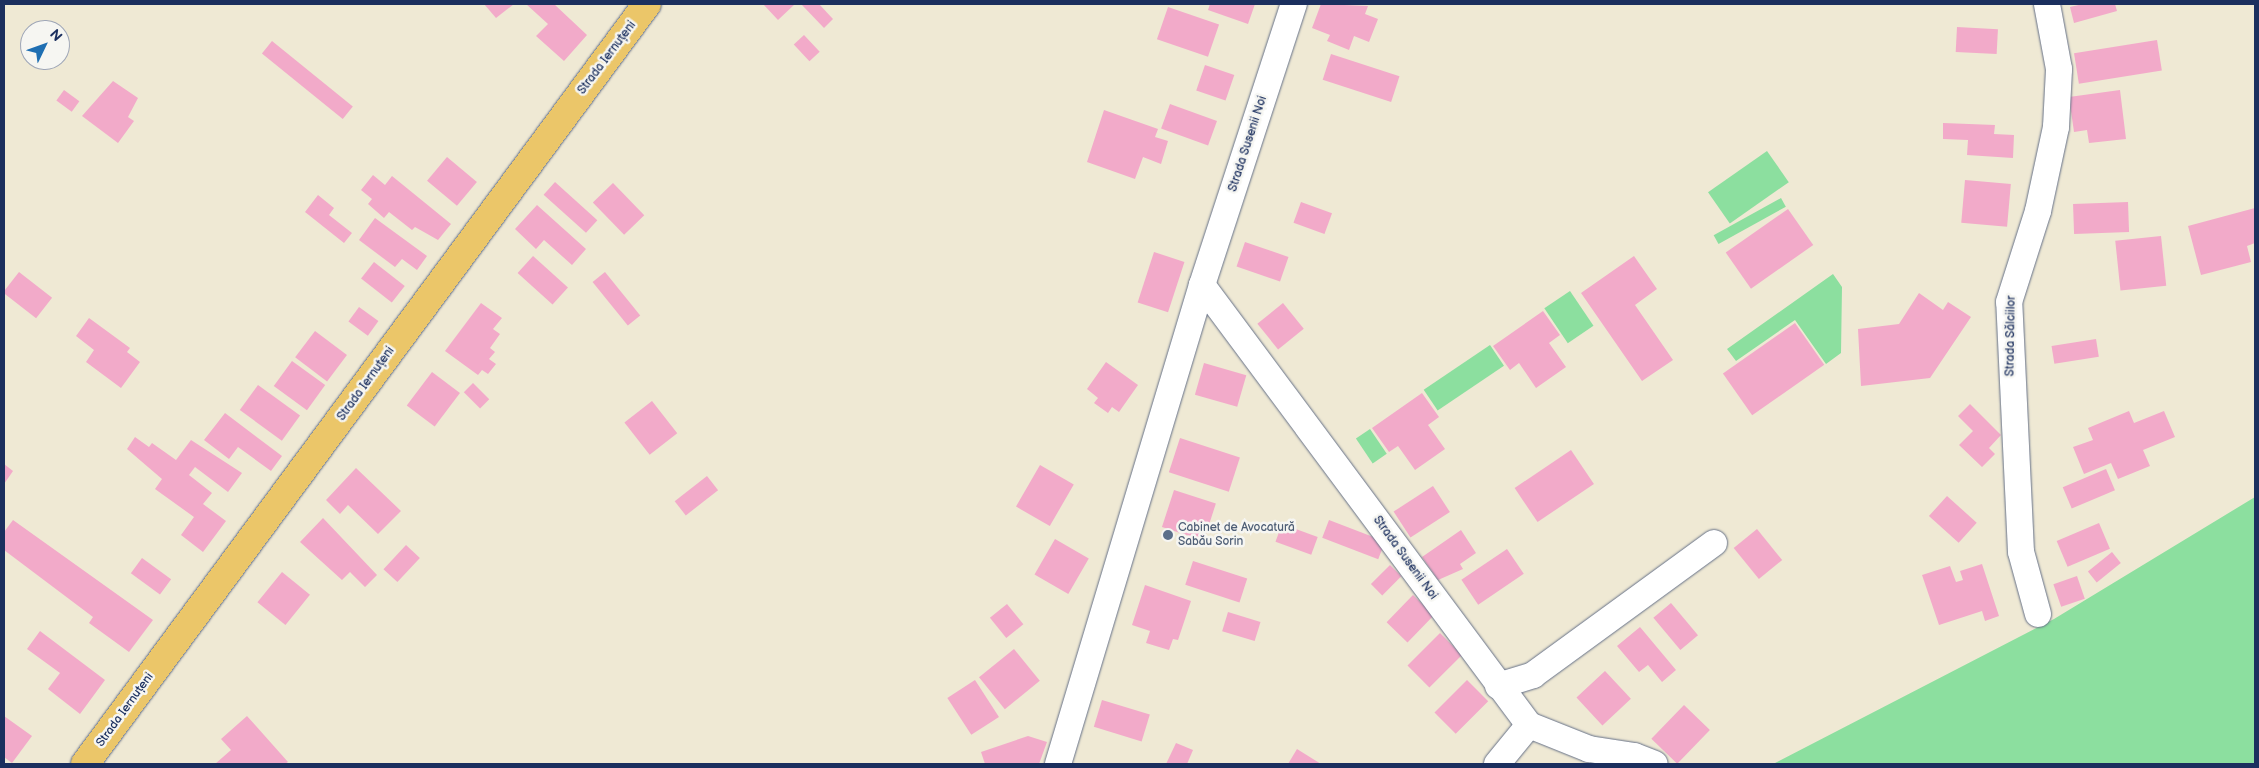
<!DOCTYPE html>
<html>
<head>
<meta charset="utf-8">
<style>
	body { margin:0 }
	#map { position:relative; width:2259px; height:768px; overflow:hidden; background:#efe9d4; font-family:"Balsamiq Sans",sans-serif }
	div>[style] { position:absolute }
	.green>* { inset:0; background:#8cdf9f; transform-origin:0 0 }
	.building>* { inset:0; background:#f2aac9; transform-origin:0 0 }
	.roads { filter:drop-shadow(0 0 1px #657087) drop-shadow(0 0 1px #657087) }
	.minor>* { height:26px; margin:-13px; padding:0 13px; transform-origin:13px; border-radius:13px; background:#fff }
	.major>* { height:28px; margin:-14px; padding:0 14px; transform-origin:14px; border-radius:14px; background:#ebc669 }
	.dots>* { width:14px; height:14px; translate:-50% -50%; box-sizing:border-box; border:2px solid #f6f6f2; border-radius:50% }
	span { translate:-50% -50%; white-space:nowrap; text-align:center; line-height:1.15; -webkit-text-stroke:5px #f6f6f2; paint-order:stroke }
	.street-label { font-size:12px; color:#1b2f5e }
	.service-label { font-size:12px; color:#4e5e75 }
	.left { translate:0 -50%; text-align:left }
	.frame { position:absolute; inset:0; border:5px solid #1b2f5e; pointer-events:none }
	.north { position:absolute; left:20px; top:20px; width:50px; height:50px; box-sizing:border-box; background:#f6f6f2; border:1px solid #9ea6b7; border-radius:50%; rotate:48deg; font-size:14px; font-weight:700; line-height:20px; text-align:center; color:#1b2f5e }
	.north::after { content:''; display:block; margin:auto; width:18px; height:22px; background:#1f6fb2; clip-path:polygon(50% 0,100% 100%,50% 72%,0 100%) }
</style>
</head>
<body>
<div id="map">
	<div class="green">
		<i style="left:1767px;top:151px;width:38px;height:72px;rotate:55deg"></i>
		<i style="left:1781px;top:198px;width:10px;height:77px;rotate:61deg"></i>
		<i style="clip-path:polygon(1833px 274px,1842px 287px,1841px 353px,1826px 364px,1795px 320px,1736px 361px,1727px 349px)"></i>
		<i style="left:1570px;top:291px;width:42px;height:31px;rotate:56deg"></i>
		<i style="left:1490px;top:345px;width:25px;height:80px;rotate:56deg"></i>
		<i style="left:1370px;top:429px;width:30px;height:17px;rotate:56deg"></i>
		<i style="clip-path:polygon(2255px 497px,2255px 764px,1773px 764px,2054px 619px)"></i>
	</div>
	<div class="building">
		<i style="clip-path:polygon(484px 4px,514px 4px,496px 18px)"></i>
		<i style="clip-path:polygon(526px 4px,554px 4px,587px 35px,564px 61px,536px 36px,548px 24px)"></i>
		<i style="clip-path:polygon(763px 4px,795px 4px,778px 20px)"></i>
		<i style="clip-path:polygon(801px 4px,819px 4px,833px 19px,824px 28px)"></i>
		<i style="clip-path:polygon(1210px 4px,1255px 4px,1248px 24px,1208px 10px)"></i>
		<i style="clip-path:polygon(1321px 4px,1368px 6px,1365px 14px,1378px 19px,1369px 42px,1354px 36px,1349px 50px,1327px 41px,1330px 35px,1312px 28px)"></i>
		<i style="clip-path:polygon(2083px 4px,2115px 4px,2117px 11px,2074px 23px,2070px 7px)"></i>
		<i style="left:1168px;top:7px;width:54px;height:34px;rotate:19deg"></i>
		<i style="left:1957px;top:27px;width:41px;height:25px;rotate:3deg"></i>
		<i style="left:804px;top:35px;width:23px;height:14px;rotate:47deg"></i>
		<i style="left:2157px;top:40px;width:31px;height:84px;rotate:81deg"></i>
		<i style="left:272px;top:41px;width:104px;height:16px;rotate:39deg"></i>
		<i style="left:1331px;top:54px;width:72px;height:27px;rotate:18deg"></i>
		<i style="left:1205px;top:65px;width:31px;height:27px;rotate:19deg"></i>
		<i style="clip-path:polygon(113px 81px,138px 98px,128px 117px,134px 121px,118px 143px,82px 116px)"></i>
		<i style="left:64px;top:90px;width:19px;height:13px;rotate:36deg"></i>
		<i style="clip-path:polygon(2120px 90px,2126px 139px,2089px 143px,2087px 130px,2074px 132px,2069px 97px)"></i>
		<i style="left:1170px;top:104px;width:50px;height:26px;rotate:20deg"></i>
		<i style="clip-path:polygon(1104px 110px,1158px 129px,1155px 137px,1168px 141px,1161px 164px,1143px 157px,1135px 179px,1087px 162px)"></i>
		<i style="clip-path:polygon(1943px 123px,1995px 125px,1994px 134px,2014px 135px,2013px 158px,1967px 155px,1968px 140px,1943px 139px)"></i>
		<i style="left:447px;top:157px;width:39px;height:31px;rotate:40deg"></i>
		<i style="clip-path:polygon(373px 175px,385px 185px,392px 176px,451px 224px,438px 240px,415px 227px,412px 230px,389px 212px,384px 218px,368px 204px,372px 199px,361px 190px)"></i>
		<i style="left:1965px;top:180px;width:46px;height:43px;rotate:5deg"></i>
		<i style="left:555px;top:182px;width:57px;height:17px;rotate:42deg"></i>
		<i style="left:613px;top:183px;width:45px;height:28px;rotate:46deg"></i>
		<i style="clip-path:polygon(318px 195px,334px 208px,329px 215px,352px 233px,344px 243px,305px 212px)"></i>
		<i style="left:1301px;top:202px;width:33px;height:22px;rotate:20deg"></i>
		<i style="left:2128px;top:202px;width:30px;height:55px;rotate:88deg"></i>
		<i style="clip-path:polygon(537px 205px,586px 249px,572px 265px,544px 240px,536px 249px,515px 229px)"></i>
		<i style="clip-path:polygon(2255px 208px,2255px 243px,2247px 246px,2251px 262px,2201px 275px,2188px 226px)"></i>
		<i style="left:1788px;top:209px;width:44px;height:76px;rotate:55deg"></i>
		<i style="clip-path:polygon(375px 218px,427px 256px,417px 270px,402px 259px,395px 267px,359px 240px)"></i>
		<i style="left:2161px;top:236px;width:50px;height:46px;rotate:84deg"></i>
		<i style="left:1245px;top:242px;width:46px;height:26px;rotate:19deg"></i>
		<i style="left:1154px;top:252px;width:32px;height:53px;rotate:18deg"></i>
		<i style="left:533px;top:256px;width:47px;height:23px;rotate:42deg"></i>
		<i style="clip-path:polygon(1634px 256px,1657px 289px,1635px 305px,1673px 360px,1642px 381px,1581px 293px)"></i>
		<i style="left:374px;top:262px;width:39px;height:21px;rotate:38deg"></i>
		<i style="left:19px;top:272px;width:42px;height:26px;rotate:38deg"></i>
		<i style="left:605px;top:272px;width:56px;height:16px;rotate:51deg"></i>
		<i style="clip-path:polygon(1919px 293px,1943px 310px,1948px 302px,1971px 317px,1930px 378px,1861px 386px,1858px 329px,1899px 324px)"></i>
		<i style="clip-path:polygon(481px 303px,502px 318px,493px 329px,500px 334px,490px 348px,495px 352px,489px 359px,496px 364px,488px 374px,482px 370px,478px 375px,445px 351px)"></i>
		<i style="left:1283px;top:303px;width:33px;height:33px;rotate:51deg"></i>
		<i style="left:359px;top:307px;width:24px;height:18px;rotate:36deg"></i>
		<i style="clip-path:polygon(1543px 311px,1560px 335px,1549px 343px,1566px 367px,1536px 388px,1519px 363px,1510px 370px,1493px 346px)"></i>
		<i style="clip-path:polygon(89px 318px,130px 348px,127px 352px,140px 362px,121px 388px,86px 362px,94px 350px,76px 336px)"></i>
		<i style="left:1795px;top:323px;width:51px;height:88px;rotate:55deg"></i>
		<i style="left:315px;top:331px;width:40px;height:33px;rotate:37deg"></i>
		<i style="left:2096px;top:339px;width:18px;height:45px;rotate:81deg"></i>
		<i style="left:292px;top:361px;width:41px;height:31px;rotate:36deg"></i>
		<i style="clip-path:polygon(1106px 362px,1138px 385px,1119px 412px,1112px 407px,1108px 413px,1094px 403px,1098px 398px,1087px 389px)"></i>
		<i style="left:1204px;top:363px;width:44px;height:33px;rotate:16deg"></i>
		<i style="left:432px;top:372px;width:35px;height:42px;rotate:37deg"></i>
		<i style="left:473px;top:383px;width:23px;height:13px;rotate:45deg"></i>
		<i style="left:258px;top:385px;width:52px;height:31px;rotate:36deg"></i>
		<i style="clip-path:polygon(1422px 393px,1439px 417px,1428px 425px,1445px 449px,1415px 470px,1398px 446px,1389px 452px,1372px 428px)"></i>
		<i style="left:652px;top:401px;width:41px;height:35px;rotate:52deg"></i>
		<i style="clip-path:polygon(1970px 404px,2001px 435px,1989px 448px,1995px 454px,1982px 467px,1959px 445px,1973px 431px,1958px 416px)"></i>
		<i style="clip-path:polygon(2129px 411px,2134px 423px,2164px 411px,2175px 437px,2143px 450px,2150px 466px,2118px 479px,2111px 463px,2084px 474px,2073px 447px,2093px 440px,2088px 428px)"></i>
		<i style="clip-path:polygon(225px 413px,282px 456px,271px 471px,238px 447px,229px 459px,204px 440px)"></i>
		<i style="clip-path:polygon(135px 437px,149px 447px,152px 443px,176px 460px,191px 440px,242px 473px,228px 492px,195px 467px,189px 475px,212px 493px,203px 504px,226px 521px,203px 552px,181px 535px,194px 517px,155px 489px,162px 479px,127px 449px)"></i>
		<i style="left:1180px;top:438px;width:63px;height:36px;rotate:18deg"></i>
		<i style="left:1571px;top:450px;width:41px;height:68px;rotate:56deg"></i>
		<i style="clip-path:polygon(4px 464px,13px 471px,4px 484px)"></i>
		<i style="left:1040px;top:465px;width:39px;height:48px;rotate:30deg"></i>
		<i style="clip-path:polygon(356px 468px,401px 511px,378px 534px,348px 505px,340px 514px,326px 500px)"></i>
		<i style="left:2106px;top:469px;width:23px;height:47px;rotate:67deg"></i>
		<i style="left:707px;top:476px;width:18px;height:41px;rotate:52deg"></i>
		<i style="left:1433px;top:486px;width:31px;height:47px;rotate:57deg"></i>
		<i style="left:1174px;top:490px;width:44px;height:39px;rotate:18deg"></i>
		<i style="left:1947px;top:496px;width:40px;height:27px;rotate:42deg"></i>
		<i style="clip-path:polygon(323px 518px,377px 575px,365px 587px,350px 572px,342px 580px,300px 542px)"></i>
		<i style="clip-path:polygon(13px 520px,153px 620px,129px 652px,89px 623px,93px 617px,4px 550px,4px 532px)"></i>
		<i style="left:1329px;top:520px;width:60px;height:19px;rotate:21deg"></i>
		<i style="left:2099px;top:523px;width:28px;height:46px;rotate:67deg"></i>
		<i style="left:1282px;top:524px;width:38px;height:19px;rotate:20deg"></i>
		<i style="left:1757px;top:529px;width:40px;height:30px;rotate:51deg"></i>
		<i style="clip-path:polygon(1461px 530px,1476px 553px,1460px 564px,1463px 569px,1438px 580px,1422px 557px)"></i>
		<i style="left:1055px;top:539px;width:39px;height:41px;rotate:30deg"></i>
		<i style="left:406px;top:545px;width:19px;height:33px;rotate:43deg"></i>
		<i style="left:1507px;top:549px;width:30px;height:55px;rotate:56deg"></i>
		<i style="left:2112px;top:552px;width:14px;height:31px;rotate:51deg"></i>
		<i style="left:142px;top:558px;width:36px;height:19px;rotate:36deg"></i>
		<i style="left:1193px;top:561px;width:57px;height:25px;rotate:18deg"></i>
		<i style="clip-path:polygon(1982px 564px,1999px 616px,1985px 621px,1982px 611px,1939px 625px,1922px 575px,1950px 566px,1956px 582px,1963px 580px,1960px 571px)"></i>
		<i style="left:1390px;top:565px;width:16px;height:27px;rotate:45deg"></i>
		<i style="left:282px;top:572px;width:36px;height:39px;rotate:39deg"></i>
		<i style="left:2077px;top:576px;width:24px;height:25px;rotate:71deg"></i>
		<i style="clip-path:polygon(1145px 585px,1191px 601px,1178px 640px,1173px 639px,1169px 650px,1146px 643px,1150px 631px,1132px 625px)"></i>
		<i style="left:1413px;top:595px;width:29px;height:38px;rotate:44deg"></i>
		<i style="left:1671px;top:603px;width:42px;height:23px;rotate:50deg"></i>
		<i style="left:1007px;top:604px;width:26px;height:22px;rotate:51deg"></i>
		<i style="left:1228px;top:612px;width:34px;height:20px;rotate:17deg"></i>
		<i style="clip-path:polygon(1640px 627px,1676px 670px,1662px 682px,1648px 665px,1639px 672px,1617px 646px)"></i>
		<i style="clip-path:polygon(40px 631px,105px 680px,80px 714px,48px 689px,60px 673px,27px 649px)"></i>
		<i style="left:1440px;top:633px;width:31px;height:46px;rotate:45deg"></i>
		<i style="left:1014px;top:649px;width:41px;height:45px;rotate:51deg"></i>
		<i style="left:1605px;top:671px;width:38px;height:39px;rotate:47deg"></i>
		<i style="left:975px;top:680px;width:44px;height:33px;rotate:57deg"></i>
		<i style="left:1467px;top:680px;width:30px;height:46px;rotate:45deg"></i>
		<i style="left:1102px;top:700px;width:50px;height:28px;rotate:17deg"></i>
		<i style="left:1684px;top:705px;width:36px;height:47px;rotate:44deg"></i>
		<i style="clip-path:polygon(4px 716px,32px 736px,12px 763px,4px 757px)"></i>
		<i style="clip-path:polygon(247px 716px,288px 762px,285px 764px,215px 764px,231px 750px,221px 739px)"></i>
		<i style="clip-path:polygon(1028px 736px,1047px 742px,1039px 764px,985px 764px,981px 752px)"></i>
		<i style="clip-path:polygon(1176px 743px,1193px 750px,1187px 764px,1166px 764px)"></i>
		<i style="clip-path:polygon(1297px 749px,1321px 764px,1288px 764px)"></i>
	</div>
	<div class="roads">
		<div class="minor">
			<i style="left:1202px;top:285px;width:548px;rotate:53.38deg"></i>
			<i style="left:1529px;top:725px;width:65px;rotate:21.8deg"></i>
			<i style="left:1589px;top:749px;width:46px;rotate:8.8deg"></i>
			<i style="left:1634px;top:756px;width:22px;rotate:21deg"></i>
			<i style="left:2038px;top:614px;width:64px;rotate:-105.3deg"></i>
			<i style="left:2021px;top:552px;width:250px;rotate:-92.7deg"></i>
			<i style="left:2009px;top:302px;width:96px;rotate:-72.3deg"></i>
			<i style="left:2038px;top:211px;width:86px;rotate:-77.9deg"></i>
			<i style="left:2056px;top:127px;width:58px;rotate:-87deg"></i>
			<i style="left:2059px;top:69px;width:66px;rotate:-100.5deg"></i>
			<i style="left:1498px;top:686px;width:37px;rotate:-17deg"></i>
			<i style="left:1533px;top:675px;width:224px;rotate:-36.1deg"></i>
			<i style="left:1058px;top:764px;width:500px;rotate:-73.27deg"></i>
			<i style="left:1202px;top:285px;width:296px;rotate:-71.9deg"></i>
			<i style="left:1497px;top:764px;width:50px;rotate:-50.6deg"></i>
		</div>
		<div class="major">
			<i style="left:85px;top:764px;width:945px;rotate:-53.52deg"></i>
		</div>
	</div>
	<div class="dots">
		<i style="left:1168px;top:535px;background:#5c6f8a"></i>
	</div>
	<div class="street-label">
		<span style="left:607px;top:58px;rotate:-53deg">Strada Iernuțeni</span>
		<span style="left:1248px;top:144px;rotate:-72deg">Strada Susenii Noi</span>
		<span style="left:2011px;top:336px;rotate:-89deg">Strada Sălciilor</span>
		<span style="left:366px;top:384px;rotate:-54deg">Strada Iernuțeni</span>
		<span style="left:1405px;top:558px;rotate:54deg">Strada Susenii Noi</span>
		<span style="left:125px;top:710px;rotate:-54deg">Strada Iernuțeni</span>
	</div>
	<div class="service-label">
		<span class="left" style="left:1178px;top:535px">Cabinet de Avocatură<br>Sabău Sorin</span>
	</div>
	<div class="frame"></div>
	<div class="north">N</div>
</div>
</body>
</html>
